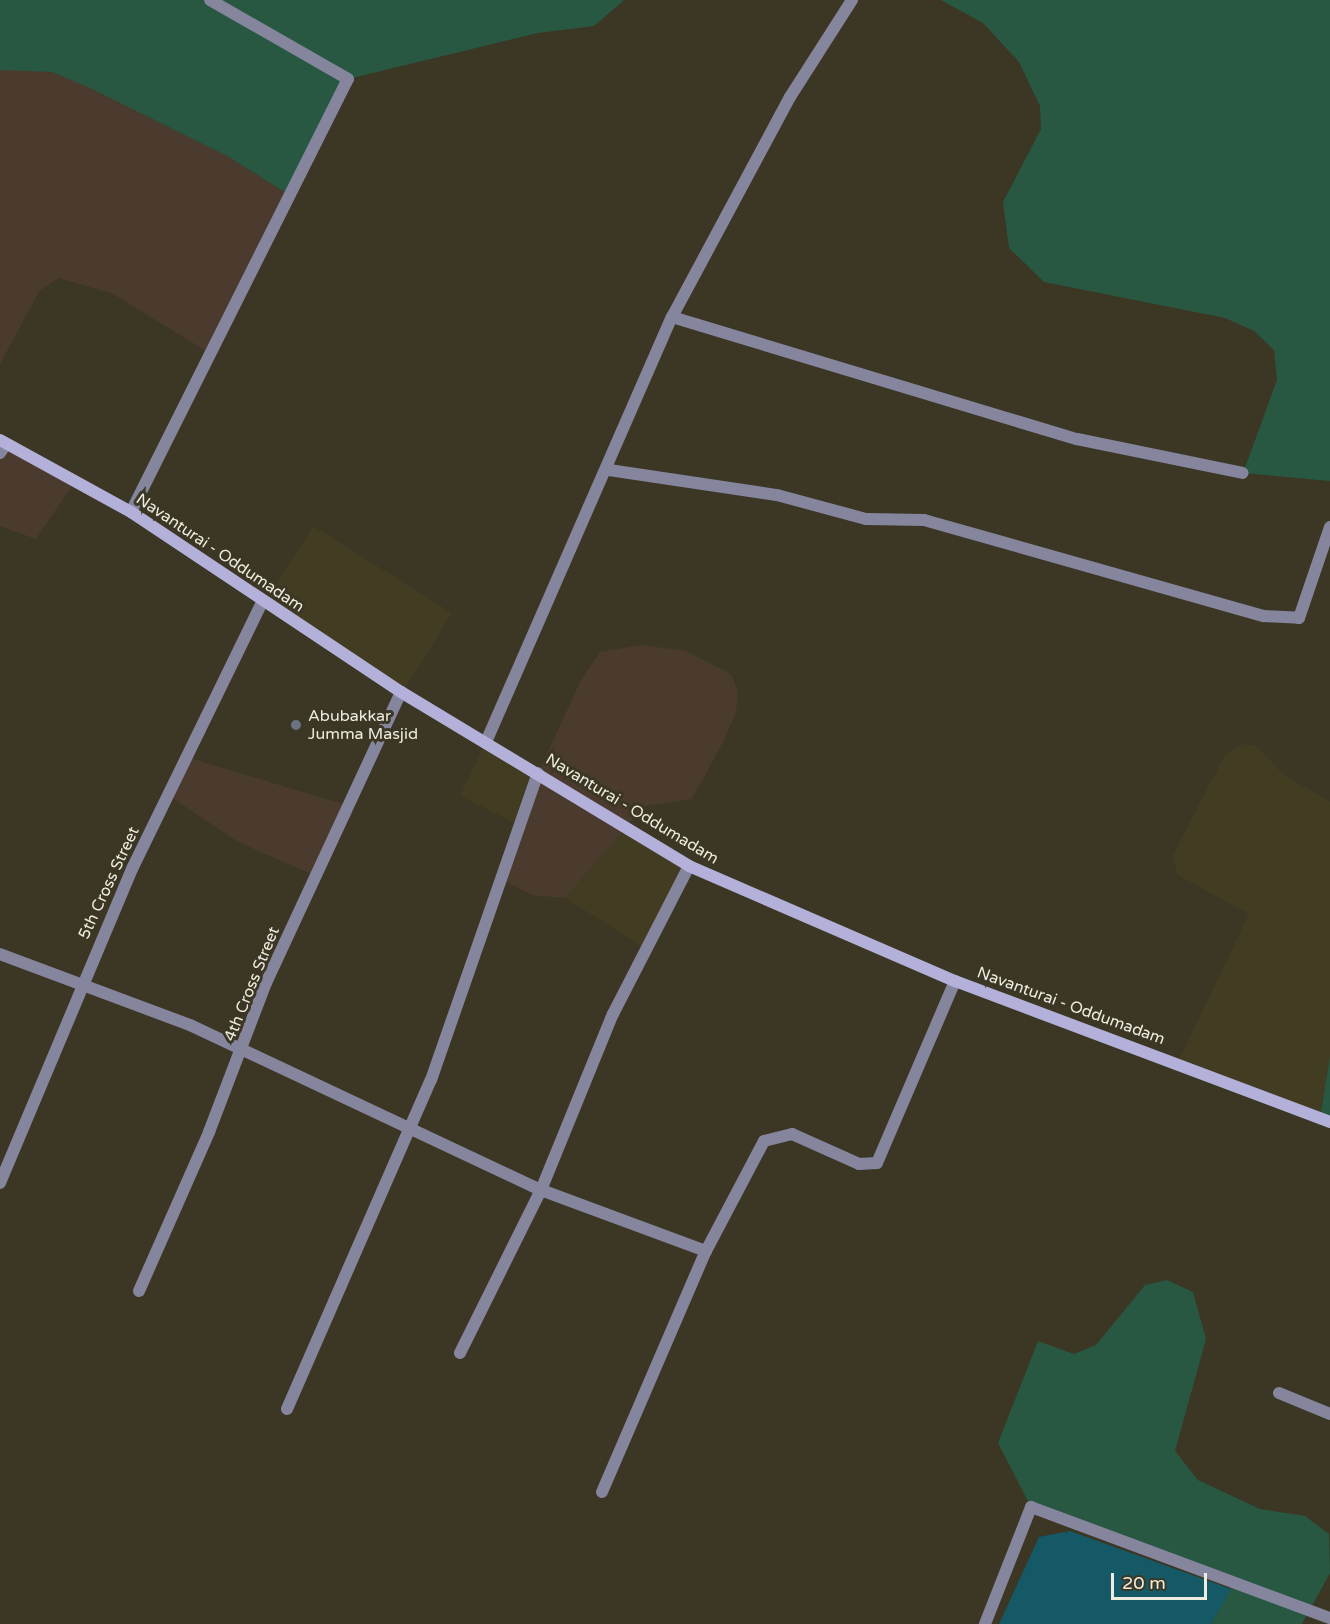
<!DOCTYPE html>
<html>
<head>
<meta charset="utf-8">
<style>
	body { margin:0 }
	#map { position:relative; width:1330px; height:1624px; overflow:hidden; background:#3b3724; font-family:"Varela Round",sans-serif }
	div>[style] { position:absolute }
	.built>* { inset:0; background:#423d22; transform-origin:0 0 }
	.industrial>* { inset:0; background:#4b3b2f }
	.green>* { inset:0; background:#285742 }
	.water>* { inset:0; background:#165966 }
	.service>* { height:12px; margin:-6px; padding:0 6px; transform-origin:6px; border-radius:6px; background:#86859e }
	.minor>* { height:12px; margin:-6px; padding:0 6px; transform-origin:6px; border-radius:6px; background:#86859e }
	.secondary>* { height:12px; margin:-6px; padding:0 6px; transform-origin:6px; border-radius:6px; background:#b3b1d9 }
	.dots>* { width:16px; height:16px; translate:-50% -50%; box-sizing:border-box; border:3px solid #3b3724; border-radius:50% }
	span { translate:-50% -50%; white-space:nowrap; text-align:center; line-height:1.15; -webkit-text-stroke:6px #3b3724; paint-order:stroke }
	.street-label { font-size:16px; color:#eeece0 }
	.poi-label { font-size:16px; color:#eeece0 }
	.left { translate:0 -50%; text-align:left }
	.scale { position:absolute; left:1111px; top:1573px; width:96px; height:27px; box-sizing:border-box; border:3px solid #eeece0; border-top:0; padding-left:8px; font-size:18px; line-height:21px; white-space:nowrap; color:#eeece0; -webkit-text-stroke:4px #3b3724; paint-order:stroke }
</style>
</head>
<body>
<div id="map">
	<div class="built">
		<i style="left:313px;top:526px;width:164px;height:92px;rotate:32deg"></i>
		<i style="clip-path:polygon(486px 742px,538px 773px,519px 825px,460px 796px)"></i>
		<i style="clip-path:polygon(1242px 744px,1256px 746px,1284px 775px,1330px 802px,1330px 1056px,1320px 1118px,1178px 1062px,1249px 914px,1178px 875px,1173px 855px,1225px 755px)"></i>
		<i style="clip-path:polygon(625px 828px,689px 866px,645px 948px,565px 898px)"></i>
	</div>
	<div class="industrial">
		<i style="clip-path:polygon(9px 68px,52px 72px,90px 88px,227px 156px,288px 194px,211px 354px,113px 294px,59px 278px,40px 290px,0 364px,0 70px)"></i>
		<i style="clip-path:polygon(6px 444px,76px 480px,36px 539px,0 526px,0 453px)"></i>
		<i style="clip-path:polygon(641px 645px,686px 651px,731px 674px,738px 692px,736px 712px,723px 742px,692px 799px,644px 806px,565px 898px,532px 895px,499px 878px,538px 773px,581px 680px,600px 652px)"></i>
		<i style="clip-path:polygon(190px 758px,349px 806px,316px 876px,238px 842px,169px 796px)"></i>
	</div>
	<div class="green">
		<i style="clip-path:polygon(0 0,624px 0,594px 26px,538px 33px,348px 79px,288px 194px,227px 156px,90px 88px,52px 72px,0 70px)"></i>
		<i style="clip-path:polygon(941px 0,1330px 0,1330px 481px,1243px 473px,1277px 380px,1274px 350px,1254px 331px,1225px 318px,1044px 282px,1009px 248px,1003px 202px,1041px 129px,1040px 106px,1019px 62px,983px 23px)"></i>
		<i style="clip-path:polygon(1330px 1056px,1330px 1122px,1320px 1118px)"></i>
		<i style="clip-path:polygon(1167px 1280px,1193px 1292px,1206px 1339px,1175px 1451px,1198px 1480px,1260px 1509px,1305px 1516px,1329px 1534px,1330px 1573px,1302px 1624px,1211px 1624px,1232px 1586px,1031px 1507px,998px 1443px,1038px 1341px,1074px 1354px,1096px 1345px,1145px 1285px)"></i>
	</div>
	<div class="water">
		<i style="clip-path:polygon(1070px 1531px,1231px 1589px,1211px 1624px,999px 1624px,1039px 1537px)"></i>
	</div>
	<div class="service">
		<i style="left:1279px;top:1393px;width:55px;rotate:22.4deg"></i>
	</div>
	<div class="minor">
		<i style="left:672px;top:317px;width:423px;rotate:16.8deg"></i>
		<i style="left:1077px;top:439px;width:169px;rotate:11.6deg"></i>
		<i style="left:0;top:453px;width:11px;rotate:-56deg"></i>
		<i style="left:609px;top:470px;width:170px;rotate:8.5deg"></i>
		<i style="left:777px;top:495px;width:92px;rotate:15.1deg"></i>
		<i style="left:866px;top:519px;width:58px;rotate:1deg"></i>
		<i style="left:924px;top:520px;width:353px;rotate:15.8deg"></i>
		<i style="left:1264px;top:616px;width:35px;rotate:3deg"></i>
		<i style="left:1299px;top:618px;width:96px;rotate:-71.2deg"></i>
		<i style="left:131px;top:512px;width:484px;rotate:-63.4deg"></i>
		<i style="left:348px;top:79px;width:159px;rotate:-150.2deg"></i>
		<i style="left:486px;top:742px;width:464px;rotate:-66.4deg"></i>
		<i style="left:672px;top:317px;width:250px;rotate:-61.8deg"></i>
		<i style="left:790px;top:97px;width:115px;rotate:-57.4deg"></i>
		<i style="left:0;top:954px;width:203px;rotate:20.5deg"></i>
		<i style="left:190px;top:1025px;width:388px;rotate:25.2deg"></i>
		<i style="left:541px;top:1190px;width:176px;rotate:20.3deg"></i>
		<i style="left:0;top:1183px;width:341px;rotate:-67.2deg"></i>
		<i style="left:132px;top:869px;width:296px;rotate:-64deg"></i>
		<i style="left:139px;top:1291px;width:174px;rotate:-66.2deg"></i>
		<i style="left:209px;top:1132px;width:160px;rotate:-69.1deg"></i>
		<i style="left:266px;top:983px;width:321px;rotate:-65.1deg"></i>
		<i style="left:460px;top:1353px;width:182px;rotate:-63.6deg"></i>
		<i style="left:541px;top:1190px;width:190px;rotate:-67.8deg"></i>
		<i style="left:613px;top:1014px;width:166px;rotate:-62.8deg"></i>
		<i style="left:287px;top:1409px;width:359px;rotate:-66.4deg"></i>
		<i style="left:431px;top:1080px;width:325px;rotate:-70.8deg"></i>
		<i style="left:602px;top:1492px;width:262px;rotate:-66.7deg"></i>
		<i style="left:706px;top:1251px;width:124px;rotate:-62.2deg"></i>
		<i style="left:764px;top:1141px;width:29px;rotate:-14deg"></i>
		<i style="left:792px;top:1134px;width:73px;rotate:24.1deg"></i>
		<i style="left:859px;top:1164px;width:18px;rotate:-3deg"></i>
		<i style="left:877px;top:1163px;width:198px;rotate:-66.8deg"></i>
		<i style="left:985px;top:1624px;width:126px;rotate:-68.5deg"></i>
		<i style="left:1031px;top:1507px;width:319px;rotate:20.4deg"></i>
	</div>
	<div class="secondary">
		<i style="left:0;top:440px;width:149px;rotate:28.8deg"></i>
		<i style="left:131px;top:512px;width:324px;rotate:33.7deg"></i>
		<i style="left:401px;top:692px;width:336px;rotate:31.1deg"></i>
		<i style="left:689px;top:866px;width:290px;rotate:23.4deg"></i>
		<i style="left:955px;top:981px;width:401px;rotate:20.6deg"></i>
	</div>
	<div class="dots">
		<i style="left:296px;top:725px;background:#6b7280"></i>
	</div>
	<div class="street-label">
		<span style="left:220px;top:553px;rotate:34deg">Navanturai - Oddumadam</span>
		<span style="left:632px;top:809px;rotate:31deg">Navanturai - Oddumadam</span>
		<span style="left:109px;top:883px;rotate:-65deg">5th Cross Street</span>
		<span style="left:252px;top:984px;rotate:-68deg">4th Cross Street</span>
		<span style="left:1071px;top:1006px;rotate:20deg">Navanturai - Oddumadam</span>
	</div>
	<div class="poi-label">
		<span class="left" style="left:308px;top:725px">Abubakkar<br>Jumma Masjid</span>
	</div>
	<div class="scale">20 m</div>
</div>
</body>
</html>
